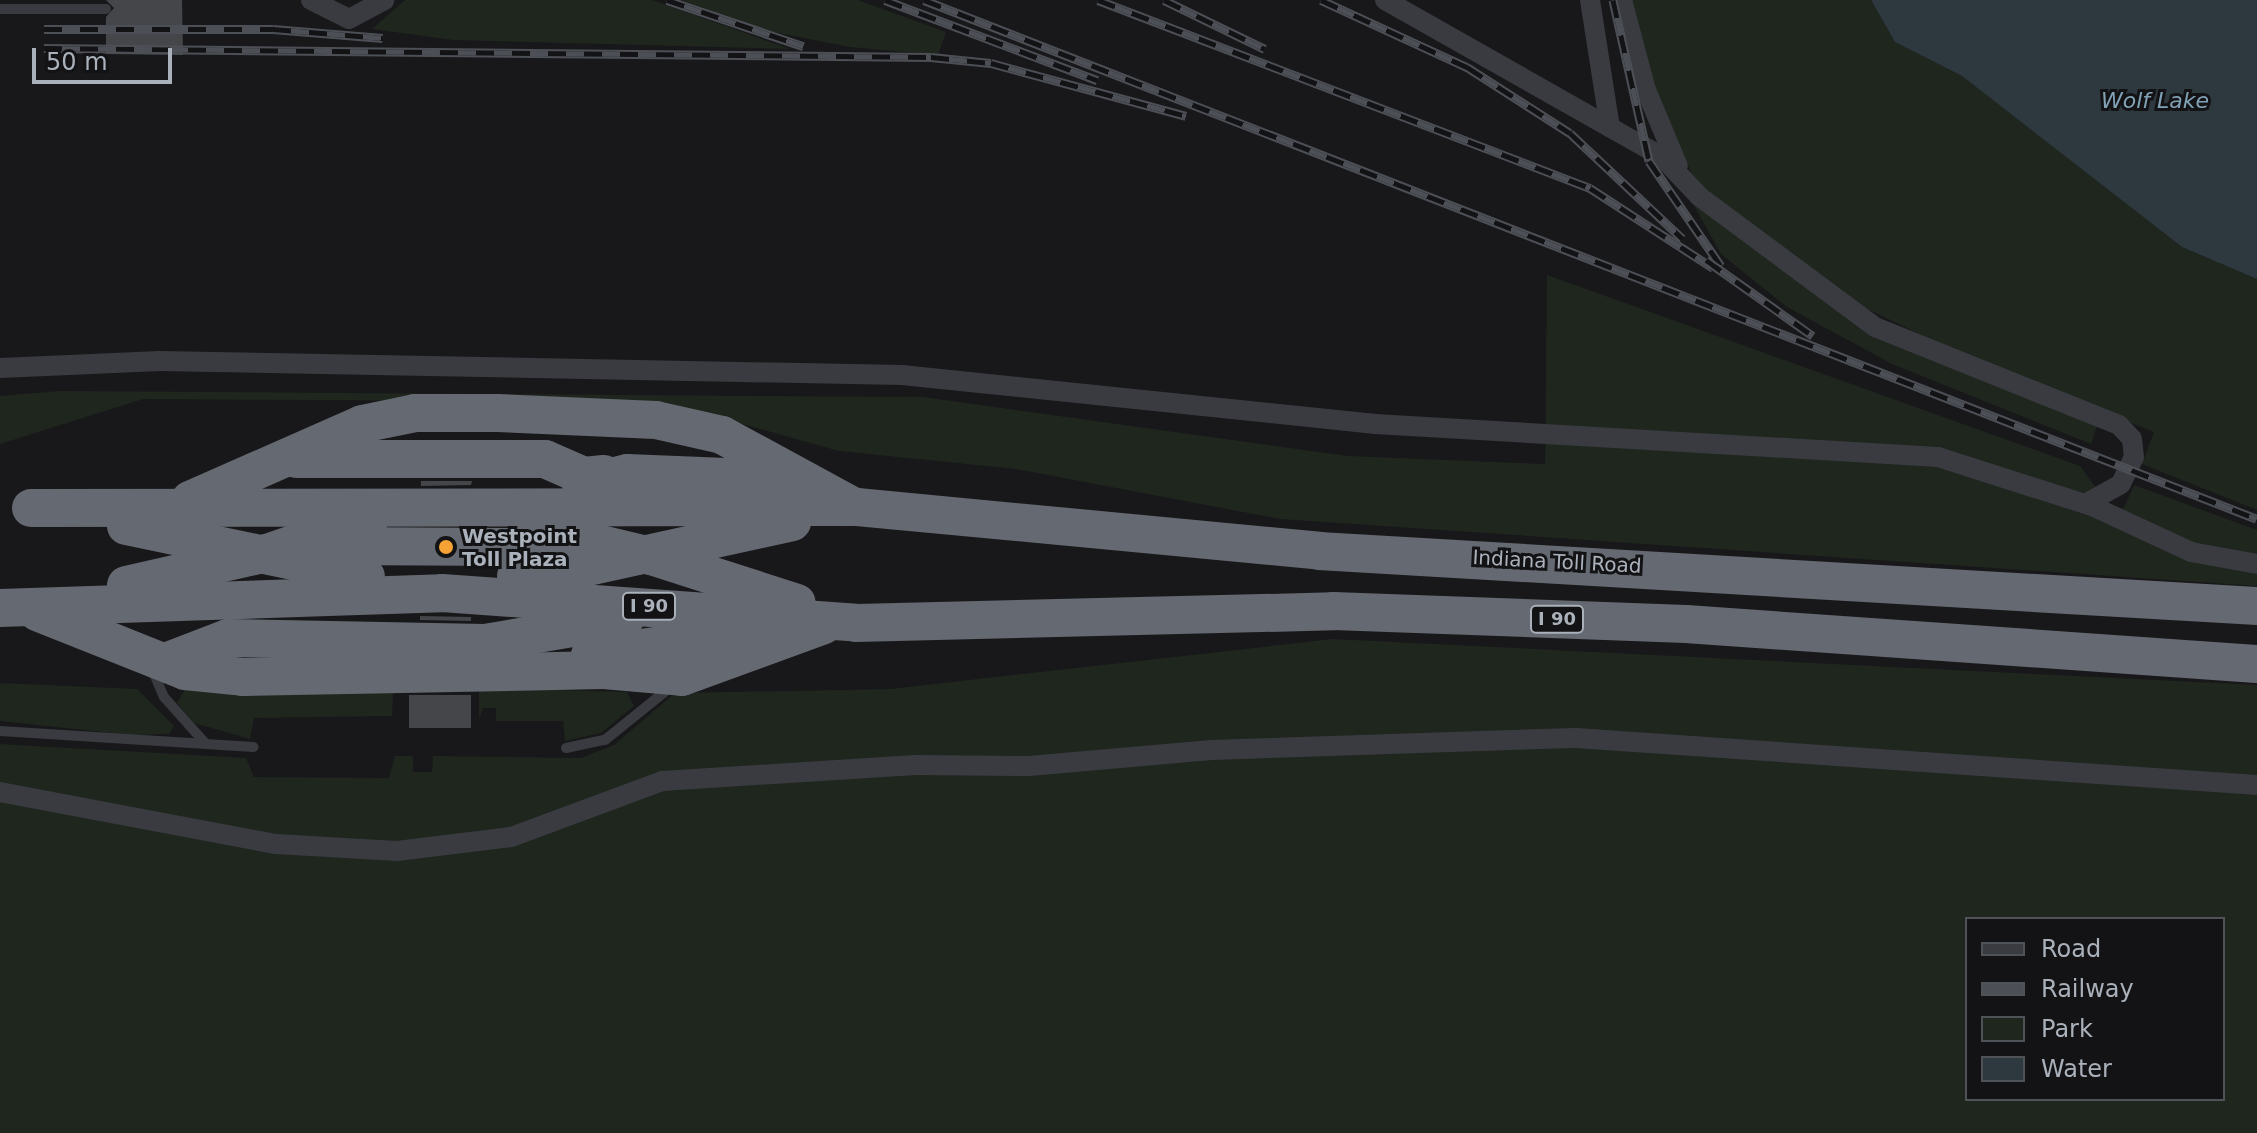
<!DOCTYPE html>
<html>
<head>
<meta charset="utf-8">
<style>
	body { margin:0 }
	#map { position:relative; width:2257px; height:1133px; overflow:hidden; background:#18181a; font-family:"DejaVu Sans",sans-serif }
	div>[style] { position:absolute }
	.green>* { inset:0; background:#1e261e }
	.water>* { inset:0; background:#2e393f }
	.building>* { inset:0; background:#44464a; transform-origin:0 0 }
	.lane>* { height:10px; margin:-5px; padding:0 5px; transform-origin:5px; border-radius:5px; background:#393b40 }
	.street>* { height:20px; margin:-10px; padding:0 10px; transform-origin:10px; border-radius:10px; background:#393b40 }
	.highway>* { height:38px; margin:-19px; padding:0 19px; transform-origin:19px; border-radius:19px; background:#656971 }
	.rail>* { height:9px; margin-top:-4.5px; transform-origin:0; background:repeating-linear-gradient(90deg,#131315 0 18px,#4c4f55 0 36px); box-sizing:border-box; border-block:2px solid #4c4f55 }
	.dots>* { width:22px; height:22px; translate:-50% -50%; box-sizing:border-box; border:4px solid #131315; border-radius:50% }
	span { translate:-50% -50%; white-space:nowrap; text-align:center; line-height:1.15; -webkit-text-stroke:6px #131315; paint-order:stroke }
	.shield-label span { padding:2px 6px; background:#131315; border:2px solid; border-radius:6px; -webkit-text-stroke-width:0 }
	.shield-label { font-size:18px; color:#aab1ba; font-weight:700 }
	.poi-label { font-size:20px; color:#aab1ba; font-weight:700 }
	.left { translate:0 -50%; text-align:left }
	.street-label { font-size:20px; color:#aab1ba }
	.water-label { font-size:22px; color:#81a2b6; font-style:italic }
	.legend { position:absolute; left:1965px; top:917px; width:260px; height:184px; box-sizing:border-box; background:#131315; border:2px solid #4f5257; margin:0; padding:10px 14px; list-style:none; font-size:24px; color:#aab1ba }
	.legend li { display:flex; align-items:center; gap:16px; height:40px }
	.legend b { width:40px; border:2px solid #4f5257 }
	.scale { position:absolute; left:32px; top:48px; width:140px; height:36px; box-sizing:border-box; border:4px solid #aab1ba; border-top:0; padding-left:10px; font-size:24px; line-height:28px; white-space:nowrap; color:#aab1ba; -webkit-text-stroke:6px #131315; paint-order:stroke }
</style>
</head>
<body>
<div id="map">
	<div class="green">
		<i style="clip-path:polygon(405px 0,652px 0,790px 49px,453px 40px,372px 29px)"></i>
		<i style="clip-path:polygon(682px 0,858px 0,946px 32px,938px 55px,850px 47px,763px 30px)"></i>
		<i style="clip-path:polygon(1631px 0,1871px 0,1895px 42px,1962px 76px,2182px 247px,2257px 279px,2257px 510px,2142px 464px,2154px 432px,1983px 365px,1853px 302px,1696px 184px,1643px 60px)"></i>
		<i style="clip-path:polygon(1687px 193px,1850px 319px,2097px 426px,2091px 444px,1892px 364px,1787px 307px,1721px 254px)"></i>
		<i style="clip-path:polygon(1547px 275px,2080px 466px,2097px 489px,2092px 495px,1935px 449px,1843px 444px,1933px 465px,2257px 571px,2257px 586px,1280px 519px,1016px 469px,839px 451px,664px 402px,143px 399px,0 444px,0 396px,60px 391px,923px 397px,1348px 456px,1545px 464px)"></i>
		<i style="clip-path:polygon(2134px 485px,2257px 530px,2257px 559px,2197px 546px,2121px 514px)"></i>
		<i style="clip-path:polygon(evenodd,1333px 639px,2257px 685px,2257px 1133px,0 1133px,0 744px,246px 758px,254px 777px,389px 778px,395px 756px,413px 756px,413px 772px,432px 772px,433px 756px,581px 758px,614px 745px,675px 693px,890px 689px,1333px 639px,1967px 919px,2223px 919px,2223px 1099px,1967px 1099px,1967px 919px)"></i>
		<i style="clip-path:polygon(0 683px,137px 689px,174px 726px,169px 734px,131px 735px,0 721px)"></i>
		<i style="clip-path:polygon(479px 688px,627px 692px,634px 706px,601px 733px,565px 741px,563px 721px,496px 721px,496px 708px,483px 708px,479px 720px)"></i>
		<i style="clip-path:polygon(185px 689px,393px 691px,392px 716px,254px 718px,250px 739px,194px 723px,177px 703px)"></i>
	</div>
	<div class="water">
		<i style="clip-path:polygon(1871px 0,2257px 0,2257px 279px,2182px 247px,1962px 76px,1895px 42px)"></i>
	</div>
	<div class="building">
		<i style="clip-path:polygon(106px 0,182px 0,183px 55px,106px 54px,106px 17px,114px 8px)"></i>
		<i style="clip-path:polygon(421px 481px,472px 481px,471px 485px,421px 486px)"></i>
		<i style="left:420px;top:616px;width:51px;height:4px;rotate:1deg"></i>
		<i style="left:471px;top:695px;width:33px;height:62px;rotate:90deg"></i>
	</div>
	<div class="lane">
		<i style="left:0;top:9px;width:106px"></i>
		<i style="left:152px;top:669px;width:30px;rotate:67deg"></i>
		<i style="left:164px;top:697px;width:63px;rotate:48.2deg"></i>
		<i style="left:0;top:731px;width:254px;rotate:3.6deg"></i>
		<i style="left:566px;top:748px;width:40px;rotate:-12deg"></i>
		<i style="left:605px;top:740px;width:86px;rotate:-38.9deg"></i>
	</div>
	<div class="street">
		<i style="left:311px;top:0;width:42px;rotate:26.6deg"></i>
		<i style="left:349px;top:19px;width:40px;rotate:-28deg"></i>
		<i style="left:1385px;top:0;width:318px;rotate:29.5deg"></i>
		<i style="left:1662px;top:157px;width:55px;rotate:46.5deg"></i>
		<i style="left:1700px;top:197px;width:218px;rotate:36.6deg"></i>
		<i style="left:1875px;top:327px;width:263px;rotate:21.9deg"></i>
		<i style="left:2119px;top:425px;width:19px;rotate:47deg"></i>
		<i style="left:2132px;top:439px;width:18px;rotate:84deg"></i>
		<i style="left:2134px;top:457px;width:30px;rotate:116deg"></i>
		<i style="left:2121px;top:484px;width:41px;rotate:150.9deg"></i>
		<i style="left:1590px;top:0;width:129px;rotate:81.1deg"></i>
		<i style="left:1622px;top:0;width:93px;rotate:75.1deg"></i>
		<i style="left:1646px;top:90px;width:82px;rotate:67.2deg"></i>
		<i style="left:0;top:368px;width:160px;rotate:-2.5deg"></i>
		<i style="left:160px;top:361px;width:742px;rotate:1.08deg"></i>
		<i style="left:902px;top:375px;width:476px;rotate:5.9deg"></i>
		<i style="left:1375px;top:424px;width:564px;rotate:3.35deg"></i>
		<i style="left:1938px;top:457px;width:162px;rotate:17.7deg"></i>
		<i style="left:2092px;top:506px;width:109px;rotate:24.9deg"></i>
		<i style="left:2191px;top:552px;width:67px;rotate:10.3deg"></i>
		<i style="left:0;top:792px;width:281px;rotate:10.7deg"></i>
		<i style="left:276px;top:844px;width:121px;rotate:3.3deg"></i>
		<i style="left:397px;top:851px;width:115px;rotate:-7deg"></i>
		<i style="left:511px;top:837px;width:161px;rotate:-20.3deg"></i>
		<i style="left:662px;top:781px;width:254px;rotate:-3.6deg"></i>
		<i style="left:915px;top:765px;width:114px;rotate:0.5deg"></i>
		<i style="left:1029px;top:766px;width:183px;rotate:-5deg"></i>
		<i style="left:1211px;top:750px;width:365px;rotate:-1.9deg"></i>
		<i style="left:1576px;top:738px;width:683px;rotate:3.95deg"></i>
	</div>
	<div class="highway">
		<i style="left:296px;top:459px;width:249px"></i>
		<i style="left:545px;top:459px;width:43px;rotate:23.6deg"></i>
		<i style="left:584px;top:476px;width:20px;rotate:-6deg"></i>
		<i style="left:581px;top:484px;width:47px;rotate:-13.4deg"></i>
		<i style="left:627px;top:473px;width:174px;rotate:2.3deg"></i>
		<i style="left:190px;top:500px;width:188px;rotate:-23.8deg"></i>
		<i style="left:362px;top:424px;width:54px;rotate:-11.7deg"></i>
		<i style="left:415px;top:413px;width:82px"></i>
		<i style="left:497px;top:413px;width:159px;rotate:2.5deg"></i>
		<i style="left:656px;top:420px;width:68px;rotate:12.8deg"></i>
		<i style="left:722px;top:435px;width:147px;rotate:28.5deg"></i>
		<i style="left:31px;top:508px;width:826px;rotate:-0.07deg"></i>
		<i style="left:857px;top:507px;width:464px;rotate:5.4deg"></i>
		<i style="left:1319px;top:551px;width:940px;rotate:3.36deg"></i>
		<i style="left:126px;top:526px;width:245px;rotate:11.8deg"></i>
		<i style="left:530px;top:527px;width:124px;rotate:13.5deg"></i>
		<i style="left:651px;top:556px;width:153px;rotate:17.8deg"></i>
		<i style="left:335px;top:546px;width:226px;rotate:0.3deg"></i>
		<i style="left:516px;top:576px;width:31px"></i>
		<i style="left:547px;top:576px;width:251px;rotate:-12.4deg"></i>
		<i style="left:126px;top:585px;width:145px;rotate:-12.8deg"></i>
		<i style="left:267px;top:553px;width:80px;rotate:-18.9deg"></i>
		<i style="left:343px;top:527px;width:25px"></i>
		<i style="left:0;top:608px;width:442px;rotate:-1.9deg"></i>
		<i style="left:442px;top:593px;width:415px;rotate:4.1deg"></i>
		<i style="left:856px;top:623px;width:477px;rotate:-1.4deg"></i>
		<i style="left:1333px;top:611px;width:353px;rotate:2.1deg"></i>
		<i style="left:1686px;top:624px;width:572px;rotate:4.01deg"></i>
		<i style="left:37px;top:612px;width:159px;rotate:21.7deg"></i>
		<i style="left:185px;top:671px;width:58px;rotate:5.9deg"></i>
		<i style="left:243px;top:677px;width:361px;rotate:-1.1deg"></i>
		<i style="left:604px;top:670px;width:78px;rotate:5.1deg"></i>
		<i style="left:682px;top:677px;width:151px;rotate:-20.1deg"></i>
		<i style="left:590px;top:655px;width:167px;rotate:-7.9deg"></i>
		<i style="left:168px;top:661px;width:64px;rotate:-21deg"></i>
		<i style="left:228px;top:638px;width:257px;rotate:1.1deg"></i>
		<i style="left:485px;top:643px;width:142px;rotate:-9.7deg"></i>
	</div>
	<div class="rail">
		<i style="left:667px;top:0;width:144px;rotate:18.7deg"></i>
		<i style="left:885px;top:0;width:227px;rotate:20.7deg"></i>
		<i style="left:924px;top:0;width:1430px;rotate:21.27deg"></i>
		<i style="left:1098px;top:0;width:527px;rotate:20.91deg"></i>
		<i style="left:1590px;top:188px;width:147px;rotate:33deg"></i>
		<i style="left:1164px;top:0;width:112px;rotate:25.9deg"></i>
		<i style="left:1321px;top:0;width:161px;rotate:24.7deg"></i>
		<i style="left:1467px;top:67px;width:122px;rotate:32.7deg"></i>
		<i style="left:1570px;top:133px;width:154px;rotate:43.2deg"></i>
		<i style="left:1613px;top:0;width:165px;rotate:77.4deg"></i>
		<i style="left:1649px;top:161px;width:127px;rotate:55.6deg"></i>
		<i style="left:44px;top:29px;width:229px"></i>
		<i style="left:273px;top:29px;width:110px;rotate:4.7deg"></i>
		<i style="left:44px;top:48px;width:887px;rotate:0.58deg"></i>
		<i style="left:931px;top:57px;width:60px;rotate:5.7deg"></i>
		<i style="left:991px;top:63px;width:202px;rotate:15.2deg"></i>
		<i style="left:1706px;top:260px;width:131px;rotate:35.4deg"></i>
	</div>
	<div class="dots">
		<i style="left:446px;top:547px;background:#f6a234"></i>
	</div>
	<div class="shield-label">
		<span style="left:649px;top:606px">I 90</span>
		<span style="left:1557px;top:619px">I 90</span>
	</div>
	<div class="poi-label">
		<span class="left" style="left:462px;top:548px">Westpoint<br>Toll Plaza</span>
	</div>
	<div class="street-label">
		<span style="left:1557px;top:562px;rotate:3deg">Indiana Toll Road</span>
	</div>
	<div class="water-label">
		<span style="left:2155px;top:101px">Wolf Lake</span>
	</div>
	<ul class="legend">
	<li><b style="height:10px;background:#393b40"></b>Road</li>
	<li><b style="height:10px;background:#4c4f55"></b>Railway</li>
	<li><b style="height:22px;background:#1e261e"></b>Park</li>
	<li><b style="height:22px;background:#2e393f"></b>Water</li>
	</ul>
	<div class="scale">50 m</div>
</div>
</body>
</html>
